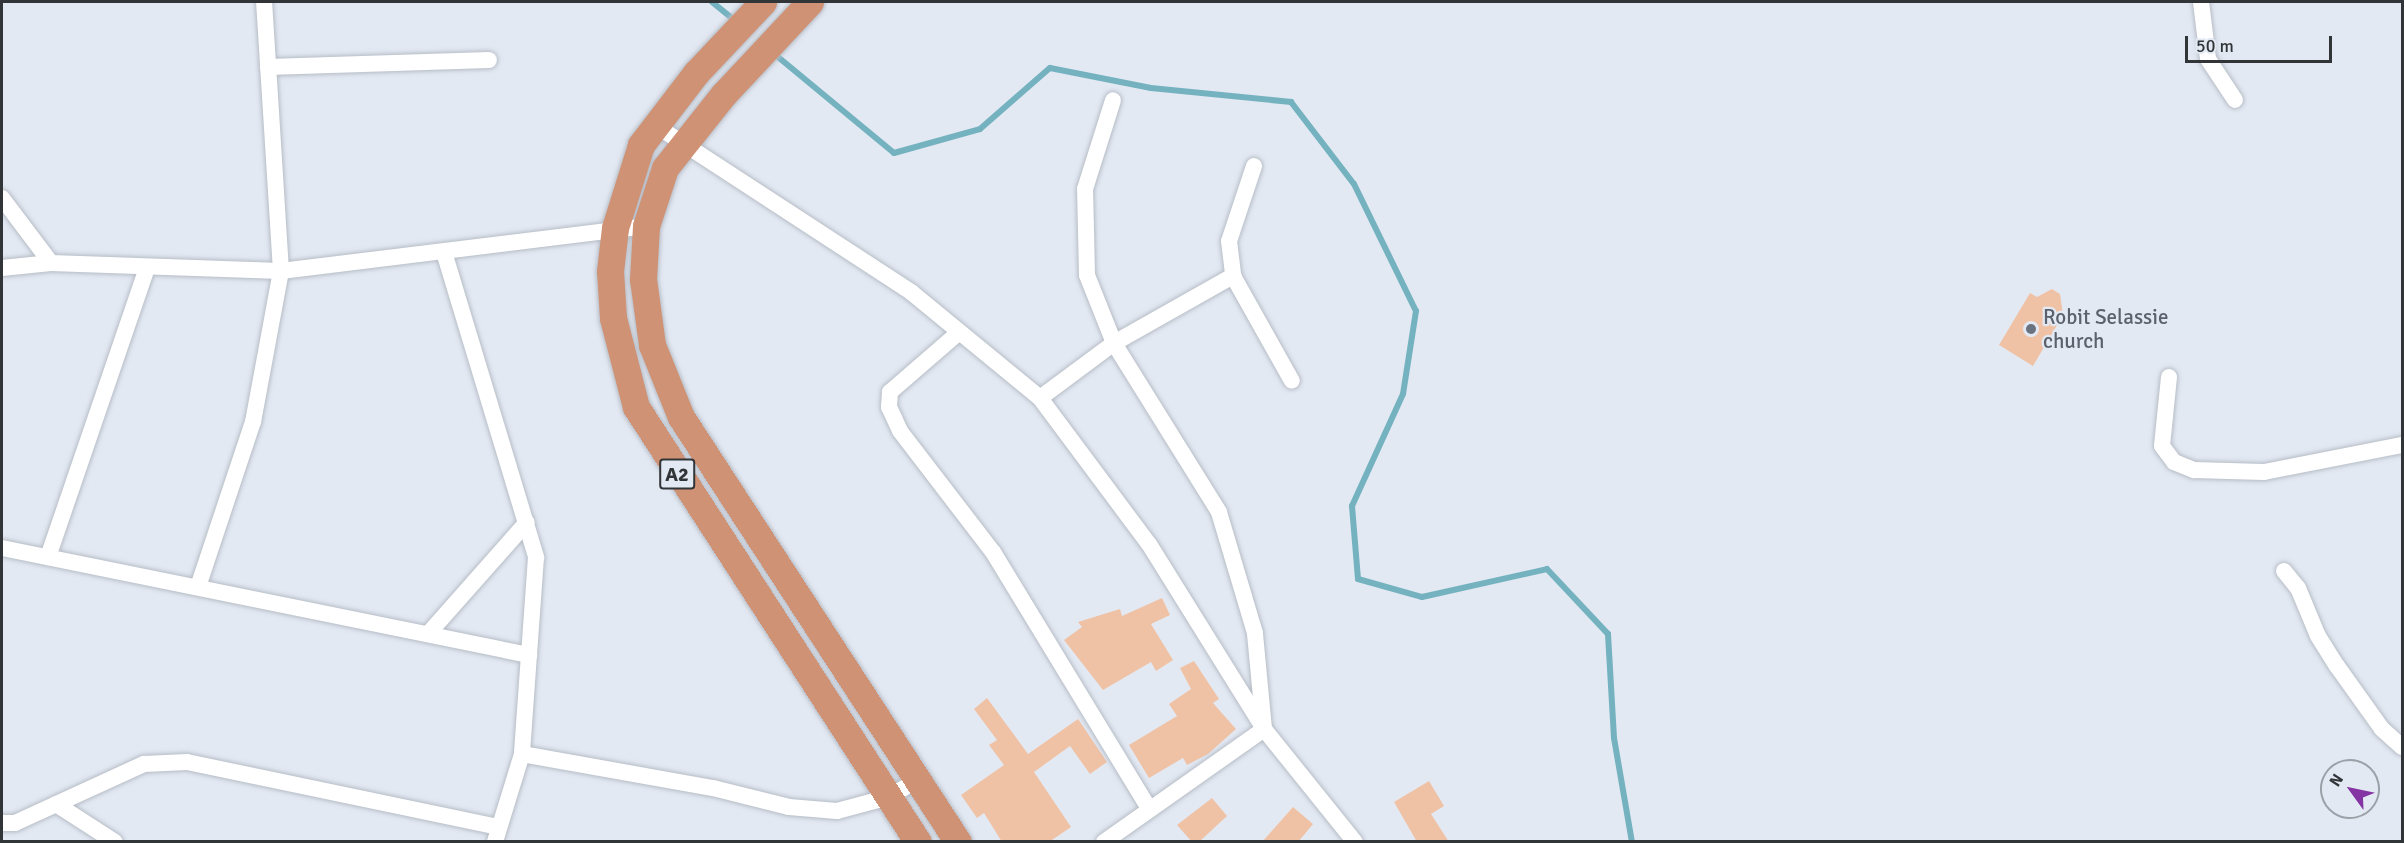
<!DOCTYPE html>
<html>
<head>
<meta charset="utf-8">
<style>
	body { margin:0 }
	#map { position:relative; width:2404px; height:843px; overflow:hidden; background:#e3e9f3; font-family:Signika,sans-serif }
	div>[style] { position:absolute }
	.stream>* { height:6px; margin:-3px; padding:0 3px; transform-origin:3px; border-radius:3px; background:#75b2c0 }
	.building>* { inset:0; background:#f0c2a5 }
	.roads { filter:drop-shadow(0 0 2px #b7bdc6) drop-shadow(0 0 2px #b7bdc6) }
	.minor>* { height:16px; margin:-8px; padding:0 8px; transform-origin:8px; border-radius:8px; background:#fff }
	.trunk>* { height:27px; margin:-13.5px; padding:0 13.5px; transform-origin:13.5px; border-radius:13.5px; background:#d09274 }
	.dots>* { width:16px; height:16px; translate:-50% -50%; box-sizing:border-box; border:3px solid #e3e9f3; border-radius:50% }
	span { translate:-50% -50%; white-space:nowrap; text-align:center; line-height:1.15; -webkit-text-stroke:4.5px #e3e9f3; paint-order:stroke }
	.shield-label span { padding:2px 4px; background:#e3e9f3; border:2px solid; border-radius:4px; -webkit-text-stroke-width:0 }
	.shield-label { font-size:20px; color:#323538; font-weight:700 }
	.worship-label { font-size:21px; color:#5b616d }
	.left { translate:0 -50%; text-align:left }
	.frame { position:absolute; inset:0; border:3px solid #323538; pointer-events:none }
	.north { position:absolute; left:2320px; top:759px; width:60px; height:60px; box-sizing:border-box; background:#e3e9f3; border:2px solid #9ca1a8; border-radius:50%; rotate:303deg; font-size:16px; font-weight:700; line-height:24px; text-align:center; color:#323538 }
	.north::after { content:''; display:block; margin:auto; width:21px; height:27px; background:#8534a3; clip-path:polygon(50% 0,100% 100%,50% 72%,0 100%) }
	.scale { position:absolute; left:2185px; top:36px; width:147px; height:27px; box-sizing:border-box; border:3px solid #323538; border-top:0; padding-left:8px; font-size:18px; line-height:21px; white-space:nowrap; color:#323538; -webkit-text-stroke:4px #e3e9f3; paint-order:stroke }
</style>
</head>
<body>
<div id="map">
	<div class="stream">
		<i style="left:712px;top:2px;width:32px;rotate:39deg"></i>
		<i style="left:772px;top:52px;width:158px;rotate:39.6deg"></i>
		<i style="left:894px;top:153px;width:89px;rotate:-15.6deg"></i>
		<i style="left:980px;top:129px;width:93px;rotate:-41.1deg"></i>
		<i style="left:1050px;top:68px;width:103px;rotate:11.2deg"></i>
		<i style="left:1151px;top:88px;width:141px;rotate:5.7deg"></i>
		<i style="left:1291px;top:102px;width:103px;rotate:52.5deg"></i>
		<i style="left:1354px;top:184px;width:141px;rotate:64deg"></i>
		<i style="left:1416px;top:311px;width:84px;rotate:98.9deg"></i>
		<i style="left:1403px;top:394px;width:123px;rotate:114.5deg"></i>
		<i style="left:1352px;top:506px;width:73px;rotate:85.3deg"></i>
		<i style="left:1358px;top:579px;width:66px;rotate:15.7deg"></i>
		<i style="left:1422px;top:597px;width:128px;rotate:-12.6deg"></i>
		<i style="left:1547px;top:569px;width:89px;rotate:46.8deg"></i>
		<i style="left:1608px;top:634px;width:104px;rotate:86.7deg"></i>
		<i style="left:1614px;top:738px;width:106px;rotate:80.2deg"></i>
	</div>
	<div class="building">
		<i style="clip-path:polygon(2052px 289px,2060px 294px,2063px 315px,2033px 366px,1999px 345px,2030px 293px,2037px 297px)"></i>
		<i style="clip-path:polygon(1162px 598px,1170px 615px,1151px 624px,1173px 660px,1156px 671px,1151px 662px,1103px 690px,1064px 640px,1082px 627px,1078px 622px,1120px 609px,1122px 616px)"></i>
		<i style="clip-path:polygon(1194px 661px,1219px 699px,1213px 703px,1236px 729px,1208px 754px,1187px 765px,1183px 758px,1149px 778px,1129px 745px,1177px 716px,1169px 704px,1191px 689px,1180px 668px)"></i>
		<i style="clip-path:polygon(987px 698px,1028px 754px,1078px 719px,1107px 762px,1090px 774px,1070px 746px,1034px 772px,1071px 827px,1049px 842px,1002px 842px,984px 813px,977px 818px,961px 795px,1004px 765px,989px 745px,997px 740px,974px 709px)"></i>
		<i style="clip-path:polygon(1429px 781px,1444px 806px,1431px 814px,1449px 842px,1417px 842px,1394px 802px)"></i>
		<i style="clip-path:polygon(1212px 798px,1227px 816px,1199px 842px,1192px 842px,1177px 825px)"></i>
		<i style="clip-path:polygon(1293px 807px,1313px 824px,1298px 842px,1262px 842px)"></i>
	</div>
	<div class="roads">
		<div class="minor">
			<i style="left:2201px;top:2px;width:57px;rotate:83deg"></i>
			<i style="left:2208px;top:59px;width:49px;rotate:56.6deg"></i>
			<i style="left:268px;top:67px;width:221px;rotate:-1.8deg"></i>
			<i style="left:655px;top:125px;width:306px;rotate:33.1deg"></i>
			<i style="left:911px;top:292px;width:167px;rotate:39.4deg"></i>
			<i style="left:1040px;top:398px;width:182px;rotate:53.3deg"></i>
			<i style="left:1149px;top:544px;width:218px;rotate:58.1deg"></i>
			<i style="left:1264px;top:729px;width:145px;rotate:51.2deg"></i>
			<i style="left:1254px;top:166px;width:79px;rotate:108.4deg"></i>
			<i style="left:1229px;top:241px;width:35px;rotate:83deg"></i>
			<i style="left:1233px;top:276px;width:120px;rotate:60.7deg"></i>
			<i style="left:2px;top:198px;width:81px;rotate:53deg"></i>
			<i style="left:444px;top:252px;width:319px;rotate:73.2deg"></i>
			<i style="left:536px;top:557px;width:197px;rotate:94.1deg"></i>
			<i style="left:522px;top:754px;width:92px;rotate:107.1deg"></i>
			<i style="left:2px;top:268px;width:49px;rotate:-5.8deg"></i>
			<i style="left:51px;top:263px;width:230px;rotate:2deg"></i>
			<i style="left:281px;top:271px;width:368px;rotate:-7deg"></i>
			<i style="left:957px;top:334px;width:89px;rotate:139.1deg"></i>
			<i style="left:890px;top:392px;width:15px;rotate:94deg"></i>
			<i style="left:889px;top:407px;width:26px;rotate:65deg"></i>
			<i style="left:900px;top:431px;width:153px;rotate:52.5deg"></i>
			<i style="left:993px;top:552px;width:301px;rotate:58.7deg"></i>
			<i style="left:2169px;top:377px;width:69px;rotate:95.8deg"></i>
			<i style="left:2162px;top:446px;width:20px;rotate:53deg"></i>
			<i style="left:2174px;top:462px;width:22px;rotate:22deg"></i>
			<i style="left:2194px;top:470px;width:70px;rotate:1.6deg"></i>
			<i style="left:2264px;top:472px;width:141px;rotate:-11.1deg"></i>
			<i style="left:1040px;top:398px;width:92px;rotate:-36.6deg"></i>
			<i style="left:1114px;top:343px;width:137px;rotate:-29.4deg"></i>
			<i style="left:2px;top:548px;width:538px;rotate:11.48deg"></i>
			<i style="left:48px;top:557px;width:305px;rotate:-71.1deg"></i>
			<i style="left:2284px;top:571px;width:22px;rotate:51deg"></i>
			<i style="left:2298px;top:588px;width:52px;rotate:67.4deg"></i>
			<i style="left:2318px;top:636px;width:36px;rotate:58deg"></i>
			<i style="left:2337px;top:666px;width:77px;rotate:54.5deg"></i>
			<i style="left:2382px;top:729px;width:27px;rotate:42deg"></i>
			<i style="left:198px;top:587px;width:174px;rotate:-71.6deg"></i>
			<i style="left:253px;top:422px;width:154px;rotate:-79.5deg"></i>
			<i style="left:281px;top:271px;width:270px;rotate:-93.6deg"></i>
			<i style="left:428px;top:634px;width:149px;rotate:-48.5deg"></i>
			<i style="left:522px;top:754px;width:194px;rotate:10.1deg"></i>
			<i style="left:713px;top:788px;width:78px;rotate:14deg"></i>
			<i style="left:789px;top:807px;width:48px;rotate:4.8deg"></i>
			<i style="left:837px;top:811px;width:54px;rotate:-15.1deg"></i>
			<i style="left:889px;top:797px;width:33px;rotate:-31deg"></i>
			<i style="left:56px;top:804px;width:70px;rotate:32.8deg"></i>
			<i style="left:2px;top:823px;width:13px"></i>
			<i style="left:15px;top:823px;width:142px;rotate:-24.6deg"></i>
			<i style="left:144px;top:764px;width:43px;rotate:-2.7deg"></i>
			<i style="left:187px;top:762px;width:318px;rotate:11.8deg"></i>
			<i style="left:1104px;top:842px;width:196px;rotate:-35.2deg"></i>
			<i style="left:1264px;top:729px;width:96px;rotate:-95.4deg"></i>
			<i style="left:1255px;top:633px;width:126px;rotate:-106.6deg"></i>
			<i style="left:1219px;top:512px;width:199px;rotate:-121.9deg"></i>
			<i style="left:1114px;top:343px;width:73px;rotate:-111.7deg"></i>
			<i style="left:1087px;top:275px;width:86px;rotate:-91.3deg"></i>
			<i style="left:1085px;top:189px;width:93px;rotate:-72.5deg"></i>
		</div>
		<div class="trunk">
			<i style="left:763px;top:2px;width:98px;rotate:133.3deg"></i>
			<i style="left:696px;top:73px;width:91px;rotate:127.4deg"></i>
			<i style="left:641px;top:145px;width:87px;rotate:107.4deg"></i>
			<i style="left:615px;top:228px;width:43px;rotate:96.6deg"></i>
			<i style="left:610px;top:271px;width:47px;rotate:86.3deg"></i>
			<i style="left:613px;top:318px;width:92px;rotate:75.5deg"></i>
			<i style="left:636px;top:407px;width:518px;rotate:57.05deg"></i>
			<i style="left:810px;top:2px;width:127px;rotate:133.1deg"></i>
			<i style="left:723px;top:95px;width:93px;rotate:128.5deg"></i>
			<i style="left:665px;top:168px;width:61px;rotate:108.1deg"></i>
			<i style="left:646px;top:226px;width:53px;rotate:93.2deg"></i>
			<i style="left:643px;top:279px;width:67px;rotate:82.2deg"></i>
			<i style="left:652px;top:345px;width:78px;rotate:68.1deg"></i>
			<i style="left:681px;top:417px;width:507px;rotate:56.91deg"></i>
		</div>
	</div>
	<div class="dots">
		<i style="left:2031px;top:329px;background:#6b7280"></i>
	</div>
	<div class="shield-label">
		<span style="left:677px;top:474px">A2</span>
	</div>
	<div class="worship-label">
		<span class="left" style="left:2043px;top:329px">Robit Selassie<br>church</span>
	</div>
	<div class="frame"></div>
	<div class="north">N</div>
	<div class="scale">50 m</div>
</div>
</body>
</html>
